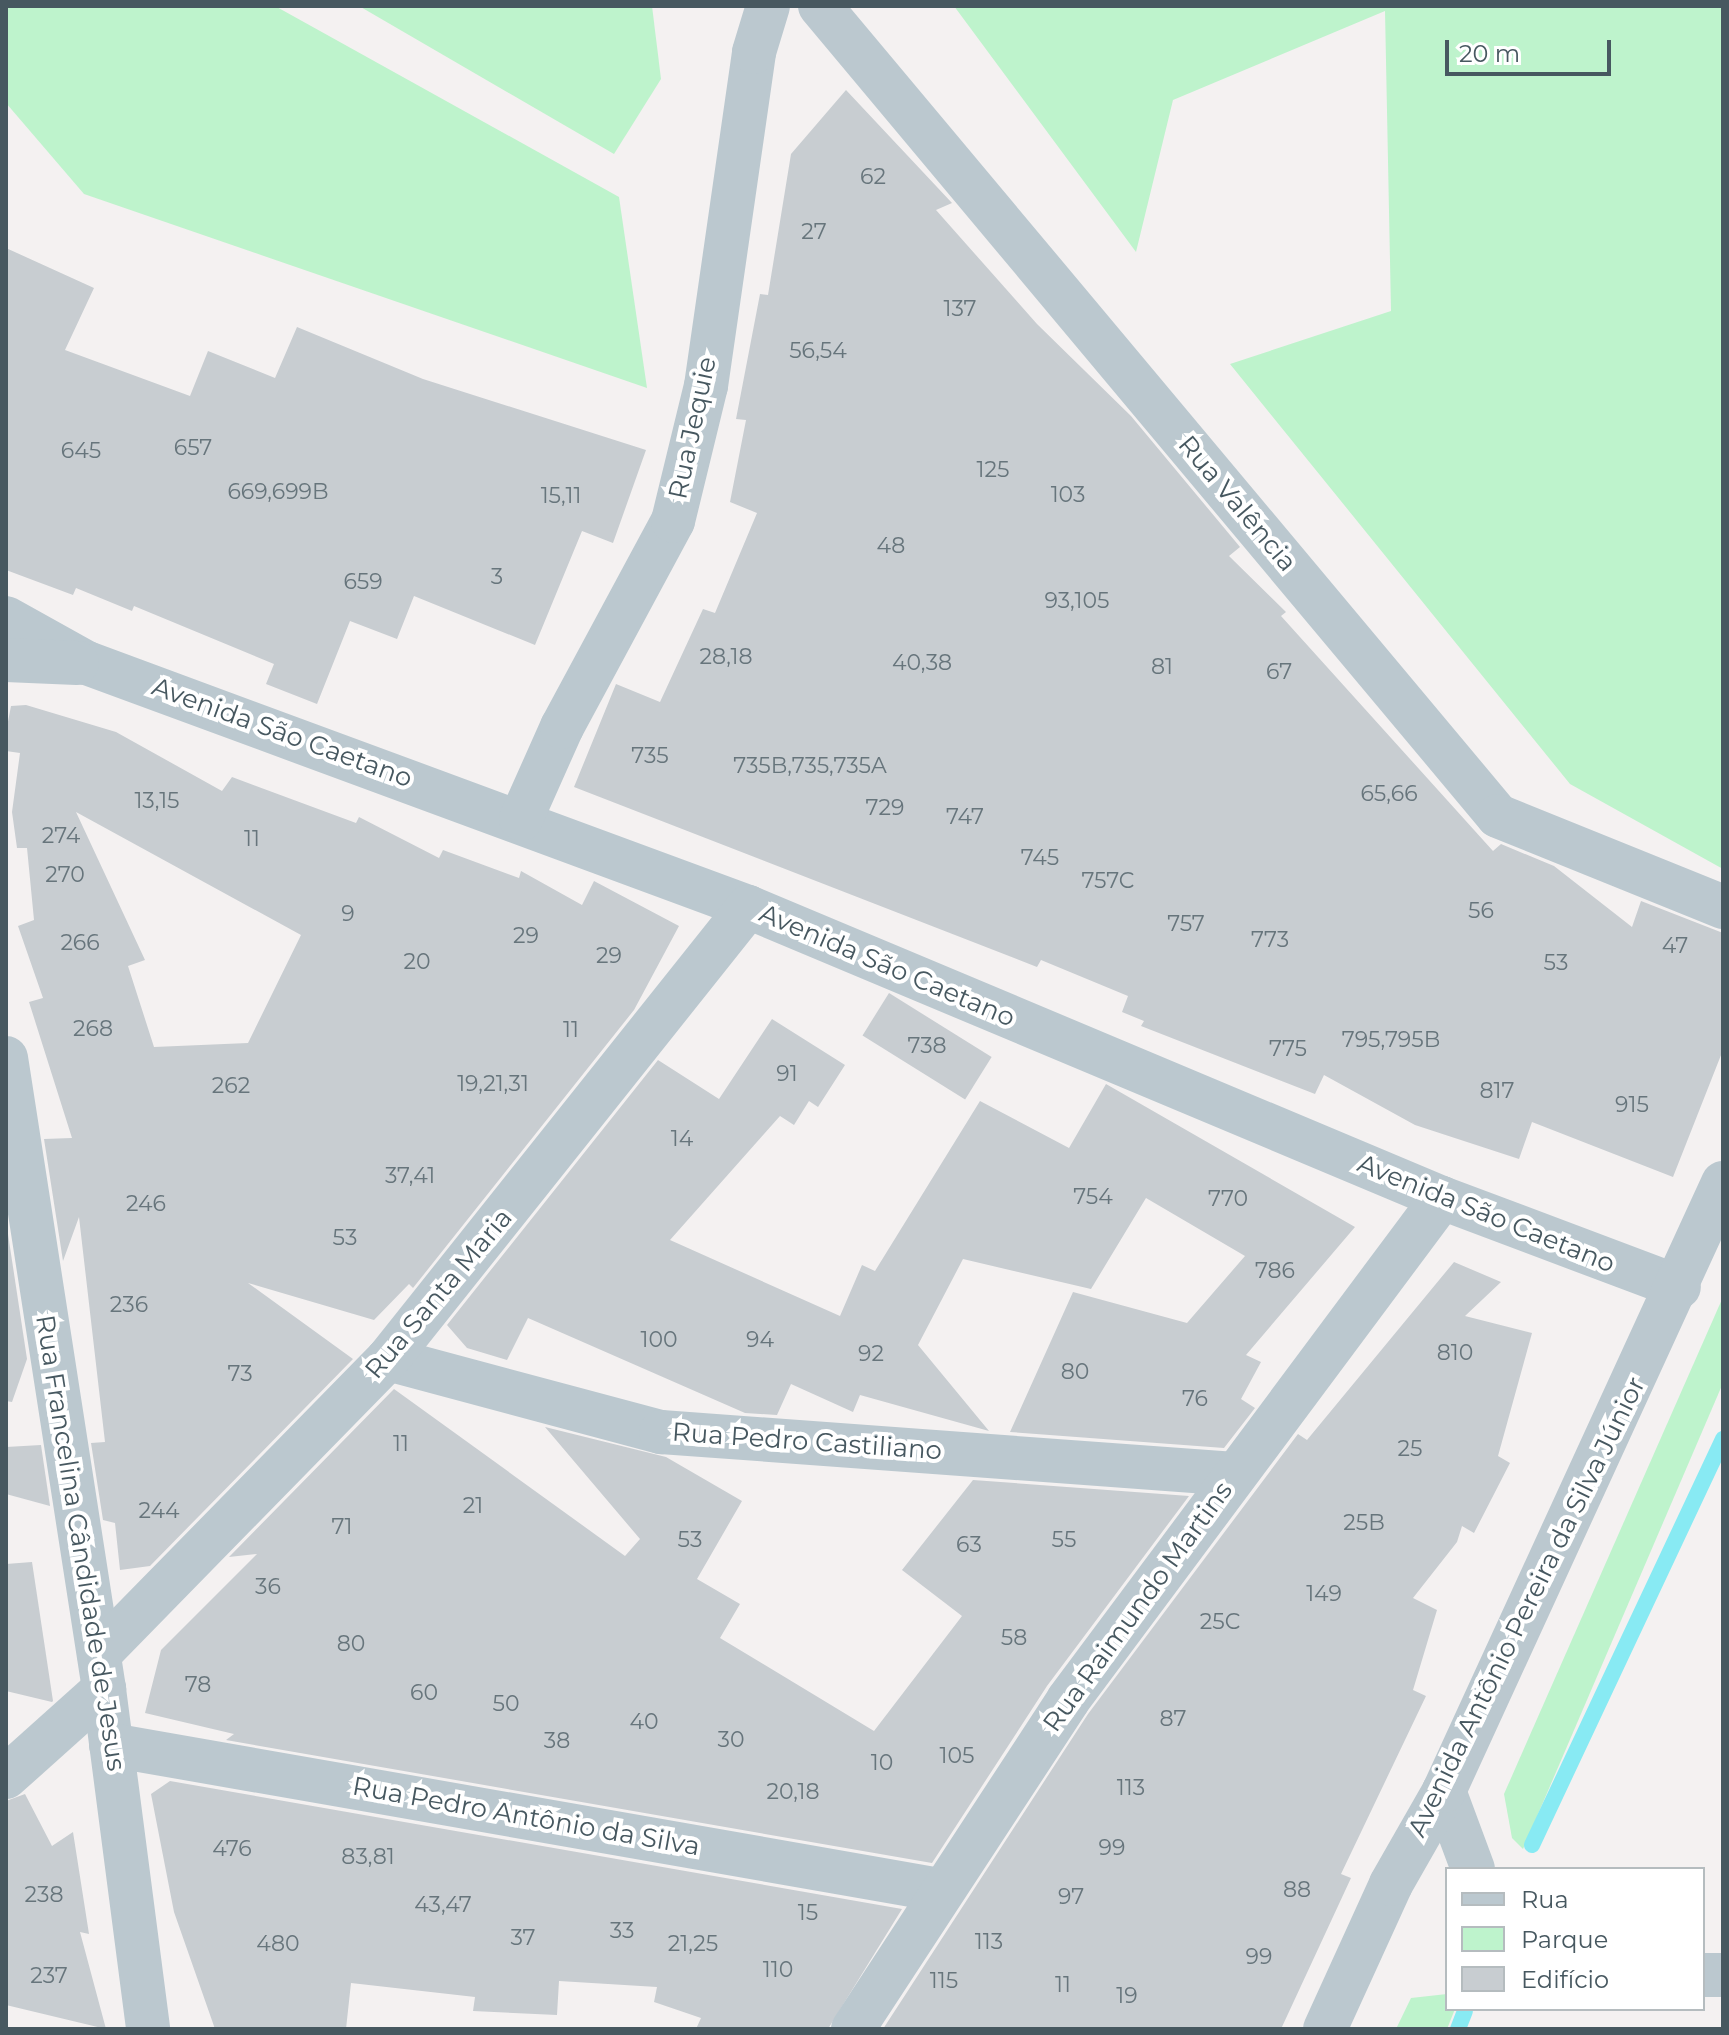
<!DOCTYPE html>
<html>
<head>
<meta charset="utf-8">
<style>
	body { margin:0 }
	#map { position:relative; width:1729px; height:2035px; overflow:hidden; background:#f4f1f1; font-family:Montserrat,sans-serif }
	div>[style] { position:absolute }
	.green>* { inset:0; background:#bef3cc }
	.stream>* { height:16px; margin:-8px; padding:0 8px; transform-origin:8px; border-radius:8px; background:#88eaf3 }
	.building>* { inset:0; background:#c8cdd1; transform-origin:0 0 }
	.minor>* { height:44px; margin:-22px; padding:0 22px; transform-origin:22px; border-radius:22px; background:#bbc8cf }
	span { translate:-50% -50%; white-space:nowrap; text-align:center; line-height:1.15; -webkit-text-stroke:8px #fff; paint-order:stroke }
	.number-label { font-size:22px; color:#67757c }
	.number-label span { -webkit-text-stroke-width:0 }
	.street-label { font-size:26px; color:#475860 }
	.frame { position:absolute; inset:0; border:8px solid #475860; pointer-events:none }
	.legend { position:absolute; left:1445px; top:1867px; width:260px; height:144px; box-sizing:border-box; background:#fff; border:2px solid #b5bcbf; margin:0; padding:10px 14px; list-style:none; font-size:24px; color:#475860 }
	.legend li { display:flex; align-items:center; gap:16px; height:40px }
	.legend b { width:40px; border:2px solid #b5bcbf }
	.scale { position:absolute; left:1445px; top:40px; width:166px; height:36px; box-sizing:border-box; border:4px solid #475860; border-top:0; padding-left:10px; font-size:24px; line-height:28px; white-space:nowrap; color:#475860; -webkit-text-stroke:6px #fff; paint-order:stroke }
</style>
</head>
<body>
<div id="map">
	<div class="green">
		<i style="clip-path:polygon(6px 6px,275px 6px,619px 197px,647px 388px,84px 194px,6px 103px)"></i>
		<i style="clip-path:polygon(359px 6px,652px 6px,661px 79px,614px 154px)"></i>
		<i style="clip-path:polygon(954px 6px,1723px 6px,1723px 869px,1570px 784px,1230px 364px,1391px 311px,1385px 11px,1173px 100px,1136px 252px)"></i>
		<i style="clip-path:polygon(1723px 1297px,1723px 1383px,1523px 1849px,1512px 1838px,1504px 1794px)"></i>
		<i style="clip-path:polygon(1447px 1994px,1447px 2009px,1455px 2009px,1447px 2029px,1396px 2029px,1411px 1998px)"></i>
	</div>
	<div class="stream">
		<i style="left:1532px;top:1845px;width:449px;rotate:-64.8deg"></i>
		<i style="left:1458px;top:2029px;width:19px;rotate:-69deg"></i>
	</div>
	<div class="building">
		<i style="clip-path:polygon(846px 90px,952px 203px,936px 210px,1037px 324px,1131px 416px,1240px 547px,1229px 556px,1286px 612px,1281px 616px,1493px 851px,1501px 844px,1554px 866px,1632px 927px,1641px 901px,1723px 933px,1723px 1050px,1673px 1177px,1532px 1122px,1519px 1159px,1415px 1125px,1324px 1075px,1315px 1094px,1141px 1026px,1144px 1021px,1122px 1012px,1128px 996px,1041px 960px,1037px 967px,574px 787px,616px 684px,660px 702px,703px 609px,715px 613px,757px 513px,730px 502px,746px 420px,736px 419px,760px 294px,768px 295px,791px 154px)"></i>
		<i style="clip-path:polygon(6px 248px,94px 288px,65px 350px,190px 396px,208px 351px,275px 378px,297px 327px,423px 379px,646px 450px,613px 543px,582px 531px,535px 645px,414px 596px,397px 639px,350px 621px,317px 704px,266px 684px,274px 664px,134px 606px,132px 611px,76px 588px,73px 595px,6px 570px)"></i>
		<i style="clip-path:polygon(evenodd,26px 705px,116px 732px,222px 791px,232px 777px,356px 823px,359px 817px,439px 858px,443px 850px,519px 878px,521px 871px,582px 905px,594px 881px,679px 926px,634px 1010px,413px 1288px,409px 1284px,374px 1320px,248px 1283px,353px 1359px,150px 1566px,120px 1570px,115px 1523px,103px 1520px,91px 1443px,105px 1442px,79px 1217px,63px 1261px,44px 1139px,72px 1138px,29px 1002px,43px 998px,18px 926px,34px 920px,27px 848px,17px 848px,12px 812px,20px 753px,6px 751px,6px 732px,11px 706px,26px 705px,76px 812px,301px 935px,248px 1043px,154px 1047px,128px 966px,145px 960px,76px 812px)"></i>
		<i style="left:889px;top:993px;width:121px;height:50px;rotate:32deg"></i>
		<i style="clip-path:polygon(772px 1019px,845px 1065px,818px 1107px,809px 1101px,794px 1125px,780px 1116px,670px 1240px,840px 1316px,862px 1265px,875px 1271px,980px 1101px,1069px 1148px,1106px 1084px,1355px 1227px,1246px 1355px,1261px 1362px,1241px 1399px,1255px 1408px,1224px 1448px,1010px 1432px,1073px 1292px,1187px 1323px,1245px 1256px,1146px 1198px,1091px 1289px,963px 1259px,918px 1345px,989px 1431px,860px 1395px,853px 1412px,791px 1384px,777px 1415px,745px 1413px,528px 1318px,507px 1360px,467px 1348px,447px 1325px,658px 1060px,719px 1099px)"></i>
		<i style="clip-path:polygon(6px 1221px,27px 1359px,12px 1402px,6px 1401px)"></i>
		<i style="clip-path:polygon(1454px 1262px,1501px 1282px,1465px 1316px,1532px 1333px,1498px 1456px,1510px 1463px,1474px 1533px,1462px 1526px,1457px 1542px,1413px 1598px,1437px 1610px,1413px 1690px,1426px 1696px,1341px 1874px,1351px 1878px,1281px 2029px,883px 2029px,1088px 1714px,1298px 1434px,1307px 1440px)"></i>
		<i style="clip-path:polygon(394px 1389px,625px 1556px,640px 1539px,545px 1427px,666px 1457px,742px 1501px,697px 1579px,740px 1604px,720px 1638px,874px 1731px,962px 1616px,902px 1570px,973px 1480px,1189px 1496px,1047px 1686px,932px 1863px,226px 1740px,234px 1734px,145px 1713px,161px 1650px,257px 1554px,229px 1557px)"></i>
		<i style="clip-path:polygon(41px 1445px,50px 1506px,6px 1494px,6px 1447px)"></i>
		<i style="clip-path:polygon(32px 1562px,53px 1701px,52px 1702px,6px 1691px,6px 1564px)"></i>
		<i style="clip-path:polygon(170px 1781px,902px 1909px,828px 2029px,696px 2029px,701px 2018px,654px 2002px,657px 1987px,559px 1981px,557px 2015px,473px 2011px,475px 1997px,351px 1983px,346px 2029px,215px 2029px,174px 1912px,151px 1794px)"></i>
		<i style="clip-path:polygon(25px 1794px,52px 1846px,73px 1832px,89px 1934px,80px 1932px,106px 2029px,6px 2005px,6px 1801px)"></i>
	</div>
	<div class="minor">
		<i style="left:820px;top:6px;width:1056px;rotate:50.07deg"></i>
		<i style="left:1498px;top:816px;width:243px;rotate:22deg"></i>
		<i style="left:6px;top:618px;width:93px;rotate:29.1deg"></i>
		<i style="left:87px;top:663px;width:705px;rotate:20.26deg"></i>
		<i style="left:748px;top:907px;width:753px;rotate:22.75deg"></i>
		<i style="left:1442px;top:1198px;width:253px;rotate:20.6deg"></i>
		<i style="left:6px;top:660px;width:71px;rotate:2.4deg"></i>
		<i style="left:521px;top:819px;width:101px;rotate:-66deg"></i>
		<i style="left:562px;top:727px;width:234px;rotate:-61.7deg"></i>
		<i style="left:673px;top:521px;width:139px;rotate:-76.3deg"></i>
		<i style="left:706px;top:386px;width:337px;rotate:-81.8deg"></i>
		<i style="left:754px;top:52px;width:48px;rotate:-73.1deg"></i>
		<i style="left:6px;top:1058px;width:639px;rotate:81.17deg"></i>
		<i style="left:104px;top:1689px;width:343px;rotate:82.6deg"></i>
		<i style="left:388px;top:1359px;width:283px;rotate:15deg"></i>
		<i style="left:661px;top:1432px;width:575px;rotate:4.19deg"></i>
		<i style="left:99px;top:1654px;width:413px;rotate:-45.6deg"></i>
		<i style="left:388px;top:1359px;width:578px;rotate:-51.46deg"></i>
		<i style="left:111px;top:1745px;width:842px;rotate:9.92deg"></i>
		<i style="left:6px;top:1777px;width:132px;rotate:-41.9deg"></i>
		<i style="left:1444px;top:1791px;width:83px;rotate:69.6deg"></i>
		<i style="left:1703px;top:1975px;width:20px"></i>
		<i style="left:853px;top:2029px;width:393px;rotate:-56.8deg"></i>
		<i style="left:1068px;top:1700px;width:626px;rotate:-53.31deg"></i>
		<i style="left:1325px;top:2029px;width:159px;rotate:-65.5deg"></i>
		<i style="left:1391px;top:1884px;width:107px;rotate:-60.3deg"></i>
		<i style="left:1444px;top:1791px;width:669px;rotate:-65.35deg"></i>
	</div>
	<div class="number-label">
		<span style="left:873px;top:177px">62</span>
		<span style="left:814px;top:232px">27</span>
		<span style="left:960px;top:309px">137</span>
		<span style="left:818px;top:351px">56,54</span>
		<span style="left:193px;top:448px">657</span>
		<span style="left:81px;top:451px">645</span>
		<span style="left:993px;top:470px">125</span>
		<span style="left:278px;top:492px">669,699B</span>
		<span style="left:1068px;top:495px">103</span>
		<span style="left:561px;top:496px">15,11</span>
		<span style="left:891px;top:546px">48</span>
		<span style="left:497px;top:577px">3</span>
		<span style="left:363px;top:582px">659</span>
		<span style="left:1077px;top:601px">93,105</span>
		<span style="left:726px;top:657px">28,18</span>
		<span style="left:922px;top:663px">40,38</span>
		<span style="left:1162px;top:667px">81</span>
		<span style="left:1279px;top:672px">67</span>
		<span style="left:650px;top:756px">735</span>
		<span style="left:810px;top:766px">735B,735,735A</span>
		<span style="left:1389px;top:794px">65,66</span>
		<span style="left:157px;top:801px">13,15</span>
		<span style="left:885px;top:808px">729</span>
		<span style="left:965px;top:817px">747</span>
		<span style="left:61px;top:836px">274</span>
		<span style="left:252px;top:839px">11</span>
		<span style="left:1040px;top:858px">745</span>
		<span style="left:65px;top:875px">270</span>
		<span style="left:1108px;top:881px">757C</span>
		<span style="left:1481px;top:911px">56</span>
		<span style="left:348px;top:914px">9</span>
		<span style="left:1186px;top:924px">757</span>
		<span style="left:526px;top:936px">29</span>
		<span style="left:1270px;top:940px">773</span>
		<span style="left:80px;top:943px">266</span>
		<span style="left:1675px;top:946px">47</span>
		<span style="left:609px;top:956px">29</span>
		<span style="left:417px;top:962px">20</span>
		<span style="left:1556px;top:963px">53</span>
		<span style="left:93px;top:1029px">268</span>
		<span style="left:571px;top:1030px">11</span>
		<span style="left:1391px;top:1040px">795,795B</span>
		<span style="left:927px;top:1046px">738</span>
		<span style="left:1288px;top:1049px">775</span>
		<span style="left:787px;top:1074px">91</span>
		<span style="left:493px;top:1084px">19,21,31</span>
		<span style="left:231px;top:1086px">262</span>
		<span style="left:1497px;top:1091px">817</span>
		<span style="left:1632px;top:1105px">915</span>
		<span style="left:682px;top:1139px">14</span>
		<span style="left:410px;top:1176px">37,41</span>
		<span style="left:1093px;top:1197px">754</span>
		<span style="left:1228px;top:1199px">770</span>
		<span style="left:146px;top:1204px">246</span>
		<span style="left:345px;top:1238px">53</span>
		<span style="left:1275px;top:1271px">786</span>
		<span style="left:129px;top:1305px">236</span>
		<span style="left:659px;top:1340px">100</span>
		<span style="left:760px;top:1340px">94</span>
		<span style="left:1455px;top:1353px">810</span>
		<span style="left:871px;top:1354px">92</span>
		<span style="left:1075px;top:1372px">80</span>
		<span style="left:240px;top:1374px">73</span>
		<span style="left:1195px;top:1399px">76</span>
		<span style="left:401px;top:1444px">11</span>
		<span style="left:1410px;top:1449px">25</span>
		<span style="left:473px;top:1506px">21</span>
		<span style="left:159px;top:1511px">244</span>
		<span style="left:1364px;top:1523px">25B</span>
		<span style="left:342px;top:1527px">71</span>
		<span style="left:690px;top:1540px">53</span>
		<span style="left:1064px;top:1540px">55</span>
		<span style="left:969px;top:1545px">63</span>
		<span style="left:268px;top:1587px">36</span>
		<span style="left:1324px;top:1594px">149</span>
		<span style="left:1220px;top:1622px">25C</span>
		<span style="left:1014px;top:1638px">58</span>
		<span style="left:351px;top:1644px">80</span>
		<span style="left:198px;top:1685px">78</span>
		<span style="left:424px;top:1693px">60</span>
		<span style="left:506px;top:1704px">50</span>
		<span style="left:1173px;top:1719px">87</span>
		<span style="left:644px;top:1722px">40</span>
		<span style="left:731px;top:1740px">30</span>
		<span style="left:557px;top:1741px">38</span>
		<span style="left:957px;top:1756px">105</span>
		<span style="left:882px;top:1763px">10</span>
		<span style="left:1131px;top:1788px">113</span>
		<span style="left:793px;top:1792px">20,18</span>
		<span style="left:1112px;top:1848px">99</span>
		<span style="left:232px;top:1849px">476</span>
		<span style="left:368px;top:1857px">83,81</span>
		<span style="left:1297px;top:1890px">88</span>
		<span style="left:44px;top:1895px">238</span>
		<span style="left:1071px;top:1897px">97</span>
		<span style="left:443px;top:1905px">43,47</span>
		<span style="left:808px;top:1913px">15</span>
		<span style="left:622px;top:1931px">33</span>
		<span style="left:523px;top:1938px">37</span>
		<span style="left:989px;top:1942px">113</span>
		<span style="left:278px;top:1944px">480</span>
		<span style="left:693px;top:1944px">21,25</span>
		<span style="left:1259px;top:1957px">99</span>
		<span style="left:778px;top:1970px">110</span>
		<span style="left:49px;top:1976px">237</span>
		<span style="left:944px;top:1981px">115</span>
		<span style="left:1063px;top:1985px">11</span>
		<span style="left:1127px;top:1996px">19</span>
	</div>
	<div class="street-label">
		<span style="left:693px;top:428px;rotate:-78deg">Rua Jequie</span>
		<span style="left:1237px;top:504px;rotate:50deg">Rua Valência</span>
		<span style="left:282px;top:733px;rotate:20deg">Avenida São Caetano</span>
		<span style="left:887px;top:966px;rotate:23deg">Avenida São Caetano</span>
		<span style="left:1486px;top:1214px;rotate:22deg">Avenida São Caetano</span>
		<span style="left:439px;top:1294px;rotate:-50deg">Rua Santa Maria</span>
		<span style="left:807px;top:1442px;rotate:4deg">Rua Pedro Castiliano</span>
		<span style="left:80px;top:1543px;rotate:81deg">Rua Francelina Cândidade de Jesus</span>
		<span style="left:1138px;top:1607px;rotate:-54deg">Rua Raimundo Martins</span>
		<span style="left:1527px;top:1607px;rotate:-64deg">Avenida Antônio Pereira da Silva Júnior</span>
		<span style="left:526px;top:1817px;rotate:10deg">Rua Pedro Antônio da Silva</span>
	</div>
	<div class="frame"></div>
	<ul class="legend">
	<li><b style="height:10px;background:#bbc8cf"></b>Rua</li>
	<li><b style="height:22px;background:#bef3cc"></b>Parque</li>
	<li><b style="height:22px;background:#c8cdd1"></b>Edifício</li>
	</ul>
	<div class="scale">20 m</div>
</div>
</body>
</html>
